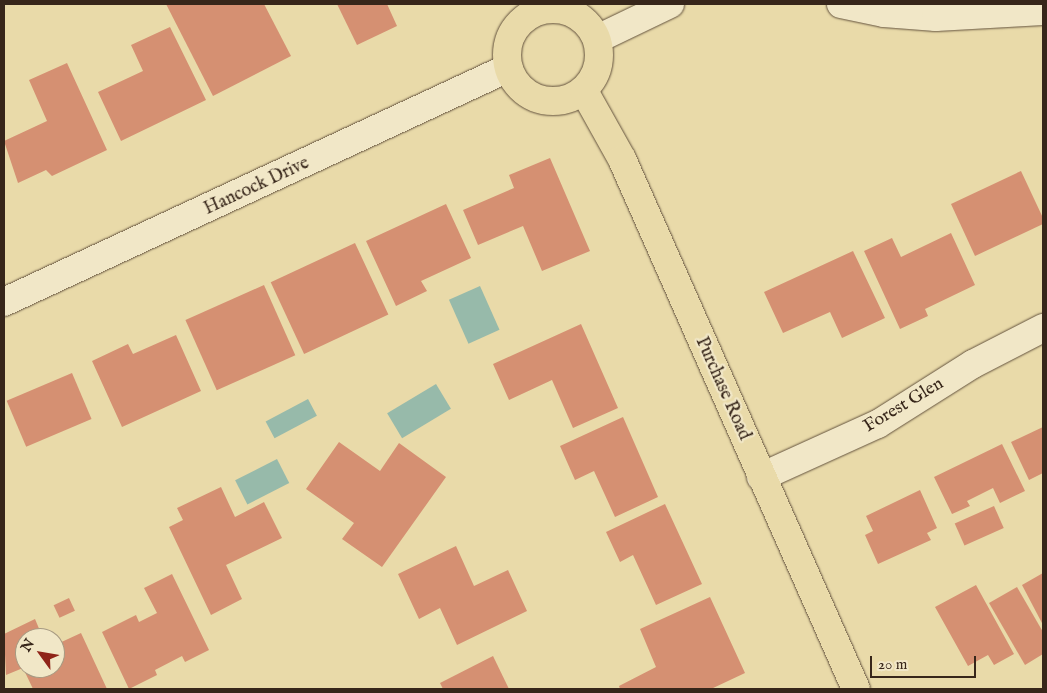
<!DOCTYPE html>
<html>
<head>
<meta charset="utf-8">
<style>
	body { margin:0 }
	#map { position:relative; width:1047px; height:693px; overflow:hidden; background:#e9daa9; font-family:"IM FELL English",serif }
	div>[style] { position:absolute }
	.water>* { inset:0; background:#97baaa; transform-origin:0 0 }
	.building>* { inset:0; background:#d59072; transform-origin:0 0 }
	.roads { filter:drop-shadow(0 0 1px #64533e) drop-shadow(0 0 1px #64533e) }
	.minor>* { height:28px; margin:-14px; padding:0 14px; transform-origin:14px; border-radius:14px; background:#f1e7c7 }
	.major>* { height:28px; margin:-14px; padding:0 14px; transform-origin:14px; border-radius:14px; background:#e9daa9 }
	.major>.ring { margin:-14px; padding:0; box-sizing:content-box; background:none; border:28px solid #e9daa9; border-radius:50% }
	span { translate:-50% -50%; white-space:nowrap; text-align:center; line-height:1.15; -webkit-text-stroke:4.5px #f1e7c7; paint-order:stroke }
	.street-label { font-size:18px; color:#37261a }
	.frame { position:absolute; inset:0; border:5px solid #37261a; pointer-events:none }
	.north { position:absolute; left:15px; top:628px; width:50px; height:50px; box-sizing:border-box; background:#f1e7c7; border:1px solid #a79a82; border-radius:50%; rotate:302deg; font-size:14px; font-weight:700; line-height:20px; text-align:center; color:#37261a }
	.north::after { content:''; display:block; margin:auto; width:18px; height:22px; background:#8f2418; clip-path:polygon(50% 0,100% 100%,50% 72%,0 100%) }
	.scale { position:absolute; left:870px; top:656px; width:106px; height:22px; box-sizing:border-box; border:2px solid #37261a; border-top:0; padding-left:6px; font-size:15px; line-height:18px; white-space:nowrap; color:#37261a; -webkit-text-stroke:4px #f1e7c7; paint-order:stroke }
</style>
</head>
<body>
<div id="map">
	<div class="water">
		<i style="left:480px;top:286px;width:48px;height:34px;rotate:66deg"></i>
		<i style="left:436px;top:384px;width:29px;height:57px;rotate:59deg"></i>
		<i style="left:308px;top:399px;width:19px;height:48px;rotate:62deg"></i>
		<i style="left:277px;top:459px;width:27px;height:47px;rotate:63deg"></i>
	</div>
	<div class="building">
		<i style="clip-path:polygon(166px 4px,264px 4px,291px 56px,213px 96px)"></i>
		<i style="clip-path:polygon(337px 4px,387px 4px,397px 26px,357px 45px)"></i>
		<i style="clip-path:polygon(170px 27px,206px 100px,121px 141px,98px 92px,143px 71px,131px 45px)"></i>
		<i style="clip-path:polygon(67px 63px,107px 150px,52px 176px,46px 170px,18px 183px,4px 141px,47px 121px,29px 80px)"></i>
		<i style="clip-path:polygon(550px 158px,590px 251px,542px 271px,523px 226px,478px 245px,463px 210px,514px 188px,509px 175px)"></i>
		<i style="clip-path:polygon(1021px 171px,1043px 218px,1043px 224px,975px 256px,951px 204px)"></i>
		<i style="clip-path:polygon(446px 204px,471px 258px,421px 281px,427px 291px,396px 306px,366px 241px)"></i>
		<i style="clip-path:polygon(951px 233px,975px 285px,925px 309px,928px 316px,900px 329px,864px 251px,892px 238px,901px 257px)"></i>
		<i style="left:355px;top:243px;width:79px;height:93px;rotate:65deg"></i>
		<i style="clip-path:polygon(853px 251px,885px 318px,842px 338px,830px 312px,783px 333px,764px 292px)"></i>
		<i style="left:264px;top:285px;width:77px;height:86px;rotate:66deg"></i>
		<i style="clip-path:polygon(581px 324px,618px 408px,573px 428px,552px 380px,509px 400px,493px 364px)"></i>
		<i style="clip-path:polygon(176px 335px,201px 391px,122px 427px,92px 361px,128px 344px,133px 354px)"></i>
		<i style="left:72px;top:373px;width:50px;height:71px;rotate:67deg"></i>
		<i style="clip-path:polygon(623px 417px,658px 497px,615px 517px,594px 471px,575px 480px,560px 446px)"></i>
		<i style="clip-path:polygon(1043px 427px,1043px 473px,1029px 480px,1011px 442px)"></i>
		<i style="clip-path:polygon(339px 442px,380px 471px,399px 443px,446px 477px,382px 567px,342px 539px,354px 523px,306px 489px)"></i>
		<i style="clip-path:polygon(1002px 444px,1025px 491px,1000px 503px,993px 488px,967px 501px,970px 506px,952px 514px,934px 477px)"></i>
		<i style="clip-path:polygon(221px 487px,235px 517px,264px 502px,282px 538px,226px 565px,242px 599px,211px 615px,169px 527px,183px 520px,177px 508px)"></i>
		<i style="clip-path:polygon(920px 490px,937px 528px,927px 533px,931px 540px,878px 564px,865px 535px,873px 531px,866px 516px)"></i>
		<i style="clip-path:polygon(665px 504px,702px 584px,656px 605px,633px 555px,620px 562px,606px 532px)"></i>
		<i style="left:994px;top:506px;width:24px;height:43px;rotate:66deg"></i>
		<i style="clip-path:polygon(456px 546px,474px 586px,508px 570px,527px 611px,457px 645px,440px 608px,419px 619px,398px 574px)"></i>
		<i style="clip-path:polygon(1043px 573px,1043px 625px,1022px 585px)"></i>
		<i style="clip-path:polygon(172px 574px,209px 650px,185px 662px,182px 656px,155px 670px,157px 675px,129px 689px,102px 632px,136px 615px,139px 622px,157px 613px,144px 588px)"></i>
		<i style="clip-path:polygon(976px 585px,1014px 654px,994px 665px,988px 655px,968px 666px,935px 607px)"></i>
		<i style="clip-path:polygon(1017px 587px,1043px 632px,1043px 654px,1025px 665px,989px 603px)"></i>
		<i style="clip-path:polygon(710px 597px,745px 673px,711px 689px,620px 689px,619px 686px,656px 667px,640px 629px)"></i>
		<i style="left:69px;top:598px;width:14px;height:17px;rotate:65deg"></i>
		<i style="clip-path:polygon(35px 619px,43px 638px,25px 638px,25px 668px,55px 668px,55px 645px,81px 633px,107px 689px,33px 689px,23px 668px,6px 675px,4px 634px)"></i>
		<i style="clip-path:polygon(493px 656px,509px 689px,443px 689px,440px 683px)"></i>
	</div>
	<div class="roads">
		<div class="minor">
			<i style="left:841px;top:4px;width:44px;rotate:11.8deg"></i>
			<i style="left:884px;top:13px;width:52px;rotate:4.4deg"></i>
			<i style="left:936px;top:17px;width:107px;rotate:-3.2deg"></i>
			<i style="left:597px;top:39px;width:81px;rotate:-25.6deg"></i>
			<i style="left:4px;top:302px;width:556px;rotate:-24.9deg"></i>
			<i style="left:761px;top:477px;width:128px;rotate:-24.4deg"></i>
			<i style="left:878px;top:424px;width:112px;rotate:-32.3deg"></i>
			<i style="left:973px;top:364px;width:79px;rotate:-27.2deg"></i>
		</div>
		<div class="major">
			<i class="ring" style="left:507px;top:9px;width:64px;height:64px"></i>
			<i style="left:584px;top:91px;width:78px;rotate:60.8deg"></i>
			<i style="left:622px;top:159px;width:579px;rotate:66.18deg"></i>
		</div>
	</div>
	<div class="street-label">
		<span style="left:257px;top:187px;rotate:-25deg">Hancock Drive</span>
		<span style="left:722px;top:389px;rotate:66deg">Purchase Road</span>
		<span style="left:904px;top:406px;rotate:-31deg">Forest Glen</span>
	</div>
	<div class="frame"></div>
	<div class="north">N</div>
	<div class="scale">20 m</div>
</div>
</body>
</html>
